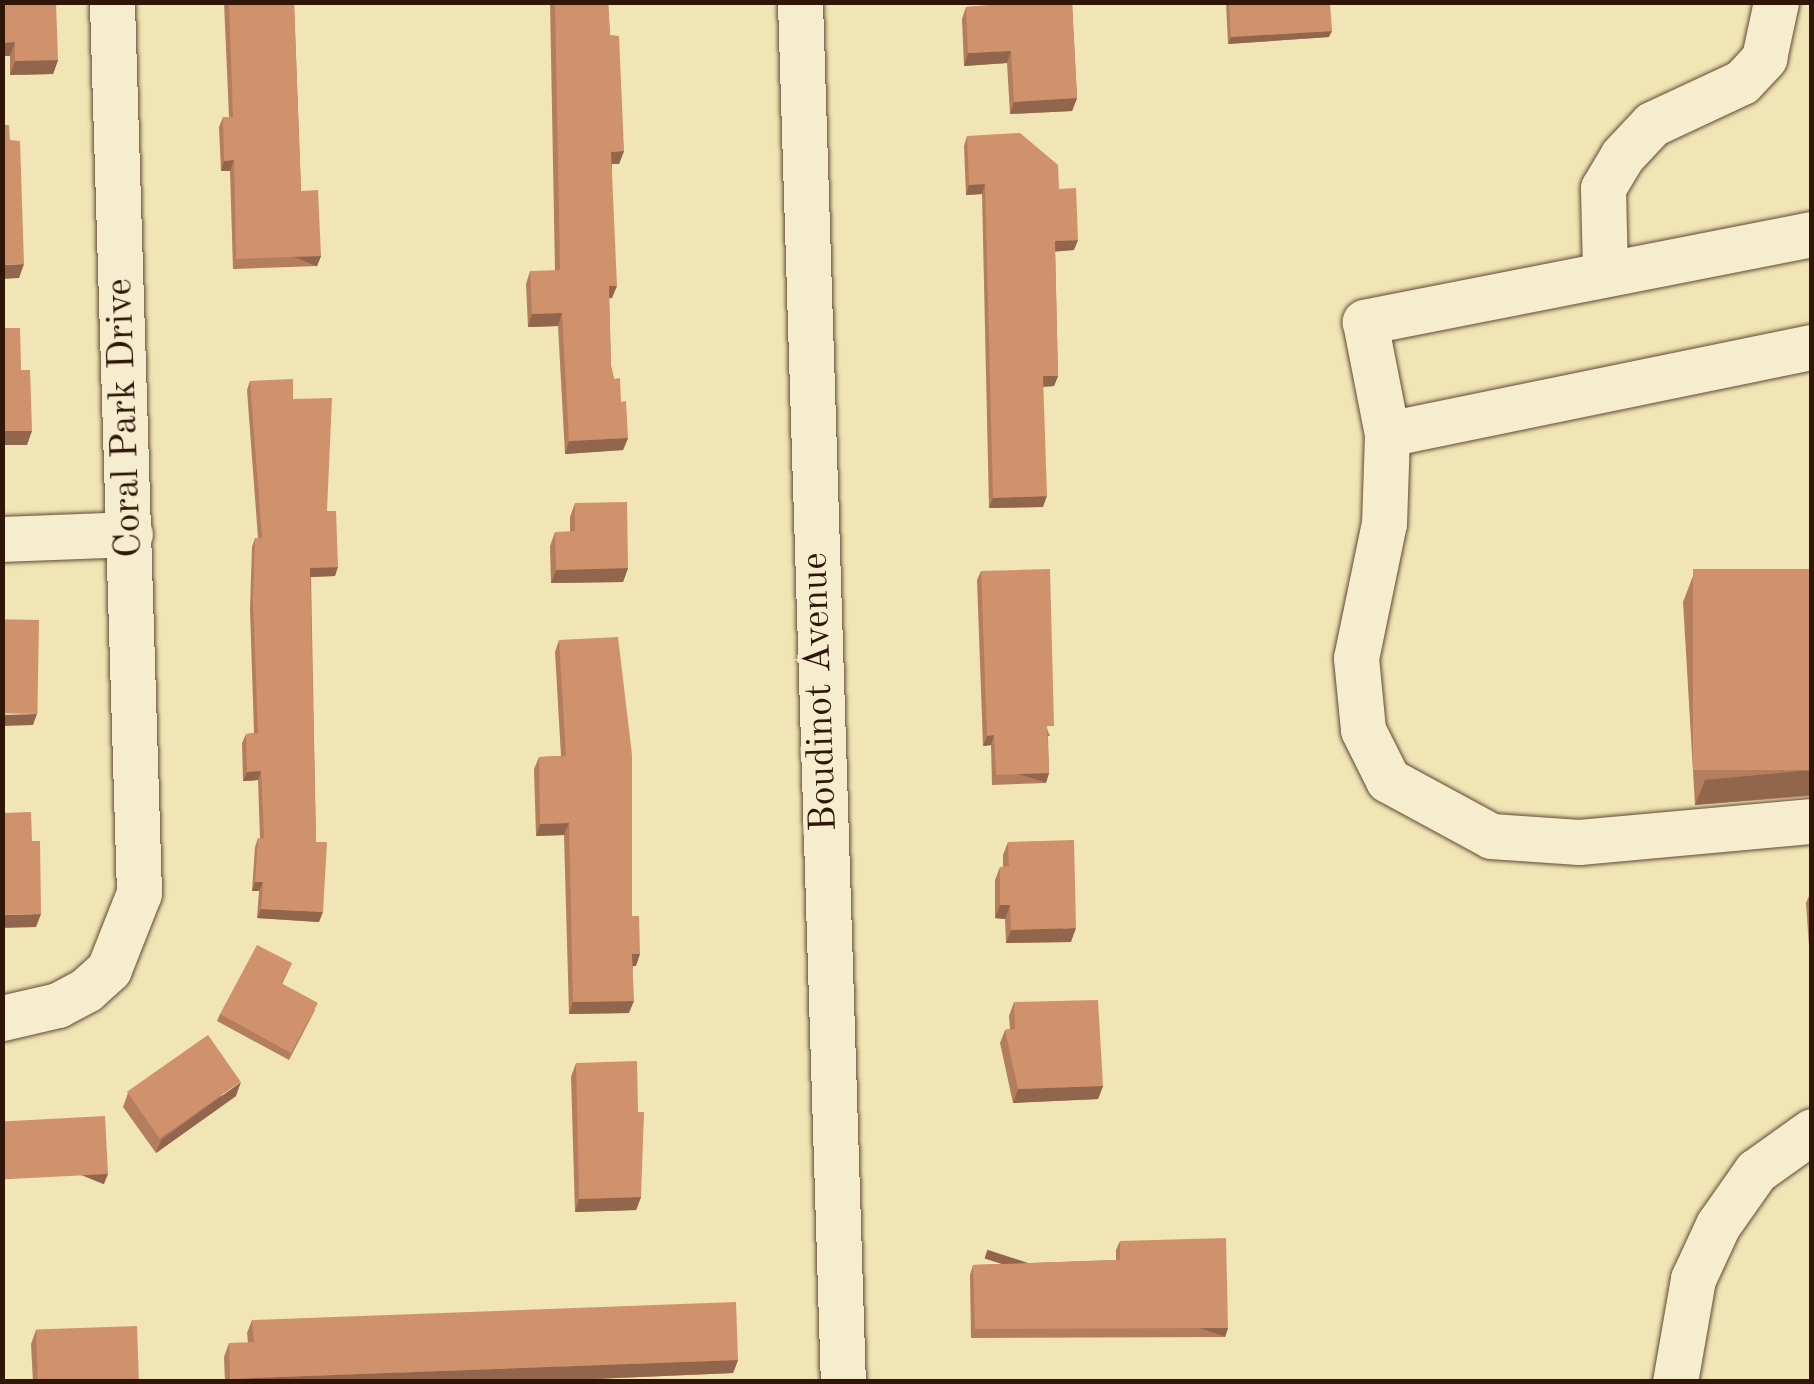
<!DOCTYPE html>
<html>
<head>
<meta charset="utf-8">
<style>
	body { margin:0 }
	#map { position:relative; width:1814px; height:1384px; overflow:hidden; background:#f1e4b5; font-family:"Old Standard TT",serif }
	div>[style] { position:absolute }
	.roads { filter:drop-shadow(0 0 2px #604a33) drop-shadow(0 0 2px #604a33) }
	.minor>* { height:45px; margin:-22.5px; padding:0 22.5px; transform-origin:22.5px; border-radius:22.5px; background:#f6edcf }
	.wall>* { inset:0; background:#b37d5e }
	.shaded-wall>* { inset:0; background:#92664c; transform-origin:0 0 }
	.building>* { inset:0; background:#d0916d; transform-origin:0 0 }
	span { translate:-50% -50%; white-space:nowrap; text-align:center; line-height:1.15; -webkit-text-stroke:9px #f6edcf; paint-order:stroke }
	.street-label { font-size:38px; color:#301608 }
	.frame { position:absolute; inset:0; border:5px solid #301608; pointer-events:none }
</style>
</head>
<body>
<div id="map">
	<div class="roads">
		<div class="minor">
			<i style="left:800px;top:2px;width:1381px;rotate:88.22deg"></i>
			<i style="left:1812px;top:234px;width:456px;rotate:168.9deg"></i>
			<i style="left:1365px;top:322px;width:114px;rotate:78.9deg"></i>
			<i style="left:1387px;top:434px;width:434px;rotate:-11.6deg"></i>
			<i style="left:1605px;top:271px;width:83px;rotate:-91.4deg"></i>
			<i style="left:1603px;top:188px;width:37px;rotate:-59deg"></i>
			<i style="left:1622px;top:156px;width:44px;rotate:-46.8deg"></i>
			<i style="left:1652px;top:124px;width:99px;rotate:-25deg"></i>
			<i style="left:1742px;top:82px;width:33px;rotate:-47deg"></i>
			<i style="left:1764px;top:58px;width:57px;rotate:-77.9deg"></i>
			<i style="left:1387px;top:434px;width:89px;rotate:91.9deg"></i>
			<i style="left:1384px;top:523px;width:138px;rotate:101.7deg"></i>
			<i style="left:1356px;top:658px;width:72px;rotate:84.4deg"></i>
			<i style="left:1363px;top:730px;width:56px;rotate:63.4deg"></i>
			<i style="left:1388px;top:780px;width:117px;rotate:28.5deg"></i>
			<i style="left:1491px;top:836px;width:88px;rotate:3.9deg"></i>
			<i style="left:1579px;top:842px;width:234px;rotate:-5.2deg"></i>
			<i style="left:2px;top:539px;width:128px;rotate:-2.2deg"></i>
			<i style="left:2px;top:1018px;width:57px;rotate:-13.1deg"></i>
			<i style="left:58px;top:1005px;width:32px;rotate:-28deg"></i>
			<i style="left:86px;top:990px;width:31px;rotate:-42deg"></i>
			<i style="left:109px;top:969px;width:82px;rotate:-68.5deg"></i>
			<i style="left:139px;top:893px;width:891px;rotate:-91.74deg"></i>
			<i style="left:1675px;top:1382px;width:105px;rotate:-80.1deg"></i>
			<i style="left:1693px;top:1279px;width:60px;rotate:-65.2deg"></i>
			<i style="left:1718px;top:1225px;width:66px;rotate:-54.9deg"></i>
			<i style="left:1756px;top:1171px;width:69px;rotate:-35.5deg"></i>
		</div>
	</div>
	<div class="wall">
		<i style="clip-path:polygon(2px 2px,58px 60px,53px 74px,10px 75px,10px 56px,2px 56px)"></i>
		<i style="clip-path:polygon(224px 2px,294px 2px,301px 191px,321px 256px,317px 266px,233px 269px,230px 171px,221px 171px,219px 127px,223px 117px,229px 117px)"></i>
		<i style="clip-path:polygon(550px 2px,608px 2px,610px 35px,624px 151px,619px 164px,612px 164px,612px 298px,609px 298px,611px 366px,628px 438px,623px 450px,565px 454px,558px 326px,528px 327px,526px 284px,530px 271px,555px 271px)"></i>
		<i style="clip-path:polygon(1020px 2px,1072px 2px,1077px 98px,1072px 111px,1010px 114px,1007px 63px,964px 66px,962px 19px,966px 7px,1020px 4px)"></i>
		<i style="clip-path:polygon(1226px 2px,1330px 2px,1329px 37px,1228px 44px)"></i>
		<i style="clip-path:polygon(967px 136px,1059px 189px,1074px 250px,1055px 251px,1058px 376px,1054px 386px,1043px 387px,1043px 507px,989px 508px,982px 194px,966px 195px,964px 146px)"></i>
		<i style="clip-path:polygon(250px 381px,293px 399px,327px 511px,335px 576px,311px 577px,316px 842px,319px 922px,257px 918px,259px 891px,252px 891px,255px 847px,258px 838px,260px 838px,258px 780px,243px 781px,242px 743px,246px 734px,254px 733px,250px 609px,252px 547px,255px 538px,258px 538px,247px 390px)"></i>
		<i style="clip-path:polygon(575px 503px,628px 568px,623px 582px,551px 583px,550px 546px,555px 532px,570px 532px,570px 517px)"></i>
		<i style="clip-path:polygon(1812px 569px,1812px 796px,1695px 805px,1683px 602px,1693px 576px)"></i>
		<i style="clip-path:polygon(981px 571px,1050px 736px,1048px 736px,1049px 773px,1046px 783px,992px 785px,991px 745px,983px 746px,977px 580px)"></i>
		<i style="clip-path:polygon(559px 640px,632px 916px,636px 966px,633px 966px,629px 1013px,569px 1014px,564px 835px,536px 836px,534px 769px,539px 757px,561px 756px,555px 652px)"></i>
		<i style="clip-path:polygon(1008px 842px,1071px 942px,1006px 943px,1005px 919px,995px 918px,995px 880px,1000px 867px,1003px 867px,1003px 855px)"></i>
		<i style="clip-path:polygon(1812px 889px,1812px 989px,1806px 903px)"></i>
		<i style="clip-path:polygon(292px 963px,282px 984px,315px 1010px,289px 1060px,217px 1021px,220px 1014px)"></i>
		<i style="clip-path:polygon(1014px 1002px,1103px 1086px,1098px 1099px,1013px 1103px,1000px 1043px,1005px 1030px,1010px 1029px,1009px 1016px)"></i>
		<i style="clip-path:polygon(576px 1063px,638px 1112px,641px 1197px,636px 1210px,575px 1212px,571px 1077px)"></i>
		<i style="clip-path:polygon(128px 1093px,236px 1096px,156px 1153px,123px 1107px)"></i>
		<i style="clip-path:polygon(1120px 1241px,1228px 1328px,1225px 1337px,971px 1338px,970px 1275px,973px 1265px,1116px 1260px,1116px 1250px)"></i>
		<i style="clip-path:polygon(252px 1320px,738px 1360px,733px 1373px,523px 1382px,225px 1382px,224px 1357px,229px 1343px,248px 1343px,247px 1333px)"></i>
		<i style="clip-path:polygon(36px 1330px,139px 1382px,33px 1382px,31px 1344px)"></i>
	</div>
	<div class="shaded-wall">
		<i style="clip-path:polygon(1332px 31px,1329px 37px,1228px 44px,1231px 37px)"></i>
		<i style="clip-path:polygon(15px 42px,10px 56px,2px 56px,2px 43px)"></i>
		<i style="clip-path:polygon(1011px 51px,1007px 63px,964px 66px,968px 53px)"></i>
		<i style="clip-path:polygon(58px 60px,53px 74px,10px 75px,15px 61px)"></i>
		<i style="clip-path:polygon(1077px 98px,1072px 111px,1010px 114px,1014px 102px)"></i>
		<i style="clip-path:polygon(624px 151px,619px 164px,607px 164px,611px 152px)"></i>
		<i style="clip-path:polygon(234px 160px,230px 171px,221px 171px,224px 161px)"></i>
		<i style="clip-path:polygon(985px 184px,982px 194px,966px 195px,969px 185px)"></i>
		<i style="clip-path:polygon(1078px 240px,1074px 250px,1051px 252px,1055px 241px)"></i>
		<i style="left:321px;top:256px;width:11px;height:85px;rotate:112deg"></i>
		<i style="clip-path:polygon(24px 264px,19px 278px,2px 279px,2px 265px)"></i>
		<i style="clip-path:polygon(609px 286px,617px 286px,612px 298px,604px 299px)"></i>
		<i style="clip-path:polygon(562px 313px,558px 326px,528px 327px,532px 314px)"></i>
		<i style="clip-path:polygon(1043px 376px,1058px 376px,1054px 386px,1039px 387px)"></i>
		<i style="clip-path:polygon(2px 431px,32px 431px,27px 445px,2px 445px)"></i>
		<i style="clip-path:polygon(628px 438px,623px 450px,565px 454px,569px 441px)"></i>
		<i style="clip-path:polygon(1047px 496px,1043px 507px,989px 508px,993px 498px)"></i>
		<i style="clip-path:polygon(338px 567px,335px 576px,307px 577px,310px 568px)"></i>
		<i style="clip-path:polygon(628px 568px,623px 582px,551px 583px,556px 570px)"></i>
		<i style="clip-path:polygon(37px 714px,33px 725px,2px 726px,2px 715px)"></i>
		<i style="clip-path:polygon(994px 735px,991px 745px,983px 746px,987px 736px)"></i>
		<i style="clip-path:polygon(1812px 770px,1812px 790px,1810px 795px,1695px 805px,1705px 780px)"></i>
		<i style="clip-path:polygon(261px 771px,258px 780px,243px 781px,247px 772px)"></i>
		<i style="left:1049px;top:773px;width:10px;height:53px;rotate:107deg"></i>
		<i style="clip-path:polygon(569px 823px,564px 835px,536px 836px,540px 824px)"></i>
		<i style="clip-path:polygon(255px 882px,263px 882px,259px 891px,252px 891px)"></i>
		<i style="clip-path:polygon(1000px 905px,1010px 905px,1005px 919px,995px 918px)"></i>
		<i style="clip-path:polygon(261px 909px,323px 912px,319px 922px,257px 918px)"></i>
		<i style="clip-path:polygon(41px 914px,36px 927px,2px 928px,3px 915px)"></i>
		<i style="clip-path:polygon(1076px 928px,1071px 942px,1006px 943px,1011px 930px)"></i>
		<i style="clip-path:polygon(632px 954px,640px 954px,636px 966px,628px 966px)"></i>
		<i style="clip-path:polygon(634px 1001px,629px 1013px,569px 1014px,573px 1002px)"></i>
		<i style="clip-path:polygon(241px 1082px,236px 1096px,156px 1153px,161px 1140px)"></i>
		<i style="clip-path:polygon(1103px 1086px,1098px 1099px,1013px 1103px,1018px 1089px)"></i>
		<i style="left:108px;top:1174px;width:11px;height:106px;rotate:112deg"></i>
		<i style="clip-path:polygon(641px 1197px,636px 1210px,575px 1212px,579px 1199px)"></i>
		<i style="left:1228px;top:1328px;width:9px;height:253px;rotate:108deg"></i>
		<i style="clip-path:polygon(738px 1360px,733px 1373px,523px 1382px,229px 1382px,230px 1379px)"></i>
	</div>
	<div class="building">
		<i style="clip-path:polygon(2px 2px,56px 2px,58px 60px,15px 61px,15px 42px,2px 43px)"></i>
		<i style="clip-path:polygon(229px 2px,294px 2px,301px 191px,318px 190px,321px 256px,236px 259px,234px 160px,224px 161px,223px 117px,233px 117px)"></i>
		<i style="clip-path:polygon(555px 2px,608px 2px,610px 35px,619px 36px,624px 151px,611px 152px,617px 286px,609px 286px,611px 366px,614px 379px,620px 378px,621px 402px,626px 401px,628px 438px,569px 441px,562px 313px,532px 314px,530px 271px,560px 270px)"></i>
		<i style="clip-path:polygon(1025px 2px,1072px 2px,1077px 98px,1014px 102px,1011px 51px,968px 53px,966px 7px)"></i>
		<i style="clip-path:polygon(1229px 2px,1330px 2px,1332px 31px,1231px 37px)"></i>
		<i style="clip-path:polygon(2px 125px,9px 125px,10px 140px,20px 141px,24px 264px,2px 265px)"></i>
		<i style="clip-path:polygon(1020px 133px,1058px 165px,1059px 189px,1076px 188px,1078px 240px,1055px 241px,1058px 376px,1043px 376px,1047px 496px,993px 498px,985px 184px,969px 185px,967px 136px)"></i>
		<i style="clip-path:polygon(2px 328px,20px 328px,21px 370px,30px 370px,32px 431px,2px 431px)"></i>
		<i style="clip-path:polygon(293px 379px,293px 399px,332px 398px,327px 511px,336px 511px,338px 567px,310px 568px,316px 842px,327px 842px,323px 912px,261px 909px,263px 882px,255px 882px,258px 838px,264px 838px,261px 771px,247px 772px,246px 734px,258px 733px,253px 600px,255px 538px,262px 538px,250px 381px)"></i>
		<i style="clip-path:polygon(627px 502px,628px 568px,556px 570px,555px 532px,575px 531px,575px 503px)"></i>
		<i style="clip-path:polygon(1050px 569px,1054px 726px,1047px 726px,1049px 773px,996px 775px,994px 735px,987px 736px,981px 571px)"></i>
		<i style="left:1812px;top:569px;width:201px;height:119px;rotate:90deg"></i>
		<i style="left:39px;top:620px;width:94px;height:37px;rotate:91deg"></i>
		<i style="clip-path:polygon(618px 637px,632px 755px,632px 916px,639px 916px,640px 954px,632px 954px,634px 1001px,573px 1002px,569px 823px,540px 824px,539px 757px,566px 756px,559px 640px)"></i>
		<i style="clip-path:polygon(31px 812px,32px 841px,40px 841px,41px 914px,3px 915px,2px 813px)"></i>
		<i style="clip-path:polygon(1074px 840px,1076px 928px,1011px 930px,1010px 905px,1000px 905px,1000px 867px,1009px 866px,1008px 842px)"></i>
		<i style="clip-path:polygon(257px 945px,292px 963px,281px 983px,318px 1003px,291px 1053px,220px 1014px)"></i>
		<i style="clip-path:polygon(1098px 1000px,1103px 1086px,1018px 1089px,1005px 1030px,1015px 1029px,1014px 1002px)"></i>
		<i style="left:208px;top:1035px;width:57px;height:99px;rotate:55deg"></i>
		<i style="clip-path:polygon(637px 1061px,638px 1112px,644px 1112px,641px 1197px,579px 1199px,576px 1063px)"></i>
		<i style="left:105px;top:1116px;width:58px;height:103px;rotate:87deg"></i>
		<i style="clip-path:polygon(1226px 1238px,1228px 1328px,975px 1329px,973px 1265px,1120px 1260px,1120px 1241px)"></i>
		<i style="clip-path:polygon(736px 1302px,738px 1360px,230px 1379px,229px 1343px,254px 1342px,252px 1320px)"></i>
		<i style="left:137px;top:1326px;width:56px;height:101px;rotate:88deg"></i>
	</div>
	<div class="street-label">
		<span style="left:126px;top:418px;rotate:-92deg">Coral Park Drive</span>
		<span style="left:821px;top:692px;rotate:-92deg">Boudinot Avenue</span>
	</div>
	<div class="frame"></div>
</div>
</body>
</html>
